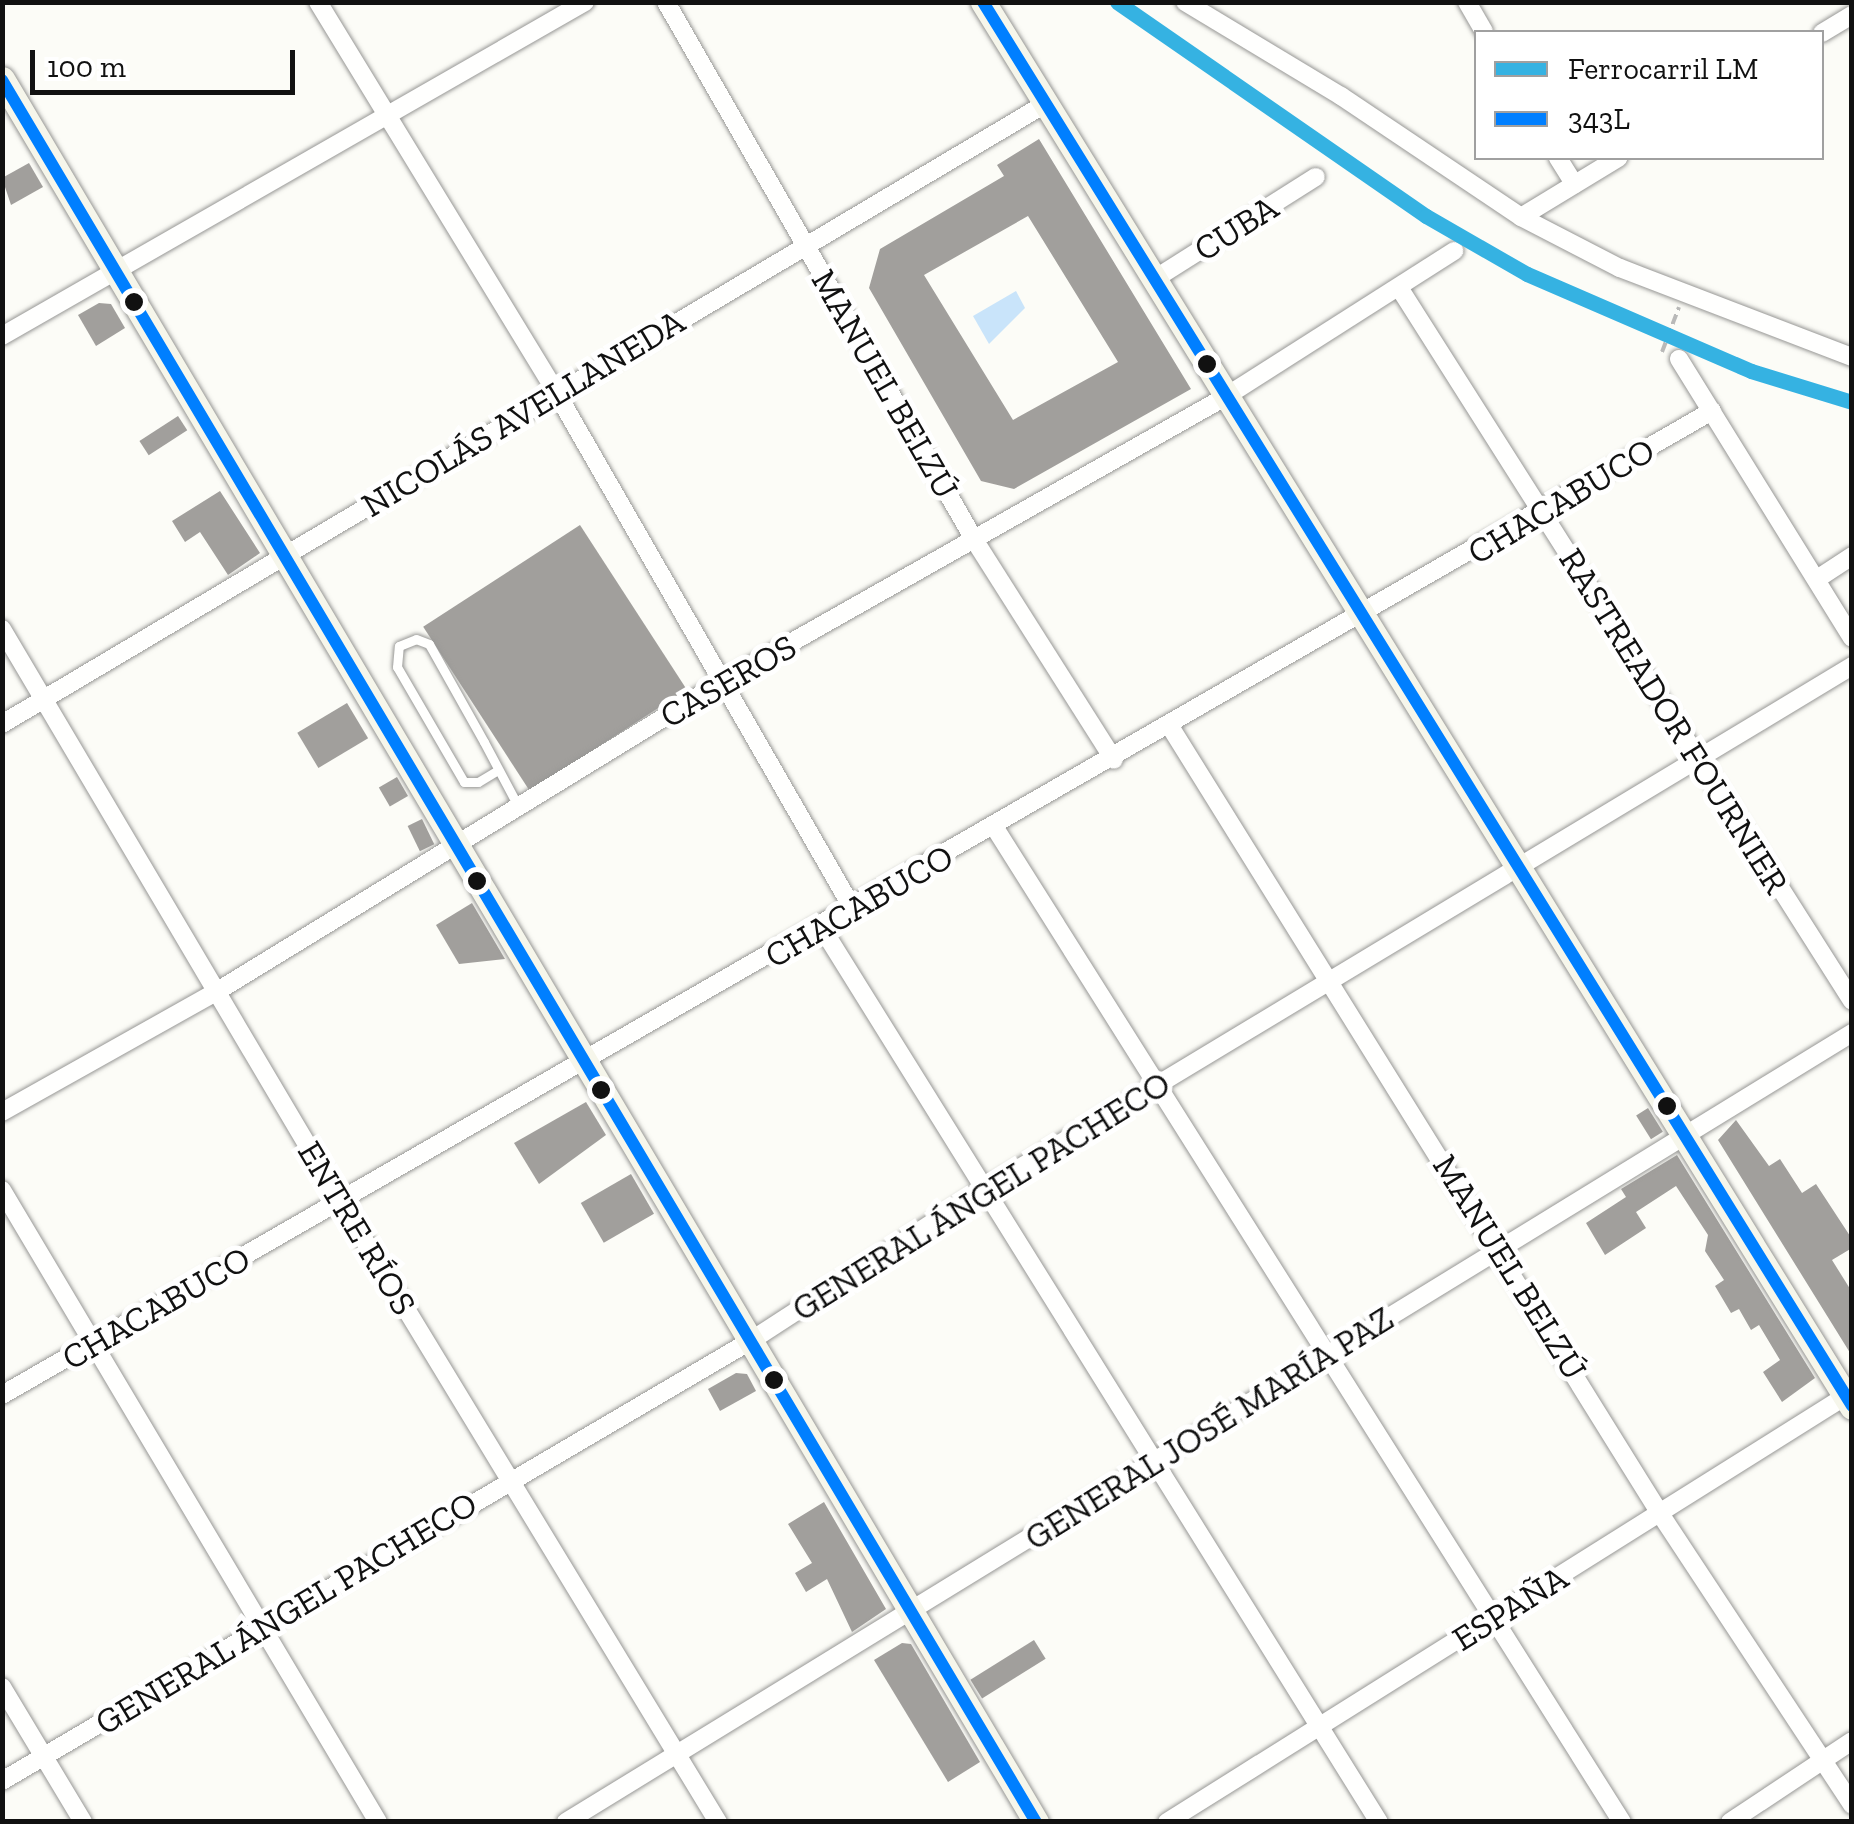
<!DOCTYPE html>
<html>
<head>
<meta charset="utf-8">
<style>
	body { margin:0 }
	#map { position:relative; width:1854px; height:1824px; overflow:hidden; background:#fcfcf7; font-family:"Zilla Slab",serif }
	div>[style] { position:absolute }
	.water>* { inset:0; background:#c9e4fa }
	.building>* { inset:0; background:#a19f9c; transform-origin:0 0 }
	.path>* { height:4px; margin-top:-2px; transform-origin:0; background:repeating-linear-gradient(90deg,#b9b9b8 0 10px,transparent 0 15px) }
	.roads { filter:drop-shadow(0 0 2px #979795) drop-shadow(0 0 2px #979795) }
	.lane>* { height:9px; margin:-4.5px; padding:0 4.5px; transform-origin:4.5px; border-radius:4.5px; background:#fffffe }
	.street>* { height:18px; margin:-9px; padding:0 9px; transform-origin:9px; border-radius:9px; background:#fffffe }
	.secondary>* { height:25px; margin:-12.5px; padding:0 12.5px; transform-origin:12.5px; border-radius:12.5px; background:#f6f6eb }
	.bus-1>* { height:12px; margin:-6px; padding:0 6px; transform-origin:6px; border-radius:6px; background:#007fff }
	.rail-1>* { height:15px; margin:-7.5px; padding:0 7.5px; transform-origin:7.5px; border-radius:7.5px; background:#35b2e2 }
	.dots>* { width:28px; height:28px; translate:-50% -50%; box-sizing:border-box; border:5px solid #fff; border-radius:50% }
	span { translate:-50% -50%; white-space:nowrap; text-align:center; line-height:1.15; -webkit-text-stroke:10px #fff; paint-order:stroke }
	.street-label { font-size:35px; color:#111 }
	.frame { position:absolute; inset:0; border:5px solid #111; pointer-events:none }
	.legend { position:absolute; left:1474px; top:30px; width:350px; height:130px; box-sizing:border-box; background:#fff; border:2px solid #a0a0a0; margin:0; padding:12px 18px; list-style:none; font-size:30px; color:#111 }
	.legend li { display:flex; align-items:center; gap:20px; height:50px }
	.legend b { width:50px; border:2px solid #a0a0a0 }
	.scale { position:absolute; left:30px; top:50px; width:265px; height:45px; box-sizing:border-box; border:5px solid #111; border-top:0; padding-left:12px; font-size:30px; line-height:35px; white-space:nowrap; color:#111; -webkit-text-stroke:8px #fff; paint-order:stroke }
</style>
</head>
<body>
<div id="map">
	<div class="water">
		<i style="clip-path:polygon(1016px 291px,1025px 308px,989px 344px,973px 316px)"></i>
	</div>
	<div class="building">
		<i style="clip-path:polygon(evenodd,1039px 139px,1191px 389px,1014px 489px,981px 481px,869px 288px,880px 249px,1004px 176px,997px 165px,1039px 139px,1028px 216px,1118px 362px,1013px 420px,924px 275px,1028px 216px)"></i>
		<i style="clip-path:polygon(29px 163px,43px 187px,11px 205px,2px 178px)"></i>
		<i style="clip-path:polygon(99px 303px,111px 304px,125px 328px,96px 346px,78px 315px)"></i>
		<i style="left:178px;top:416px;width:17px;height:46px;rotate:57deg"></i>
		<i style="clip-path:polygon(220px 491px,260px 553px,228px 575px,200px 532px,185px 542px,172px 521px)"></i>
		<i style="left:580px;top:525px;width:196px;height:187px;rotate:57deg"></i>
		<i style="left:347px;top:703px;width:41px;height:58px;rotate:59deg"></i>
		<i style="left:397px;top:777px;width:22px;height:21px;rotate:60deg"></i>
		<i style="left:422px;top:819px;width:28px;height:16px;rotate:64deg"></i>
		<i style="clip-path:polygon(472px 903px,505px 959px,459px 964px,436px 925px)"></i>
		<i style="clip-path:polygon(586px 1102px,606px 1135px,539px 1184px,514px 1143px)"></i>
		<i style="left:1648px;top:1108px;width:28px;height:14px;rotate:58deg"></i>
		<i style="clip-path:polygon(1736px 1120px,1769px 1166px,1780px 1159px,1802px 1193px,1816px 1184px,1852px 1239px,1852px 1248px,1832px 1260px,1852px 1292px,1852px 1356px,1718px 1140px)"></i>
		<i style="clip-path:polygon(1677px 1155px,1815px 1378px,1782px 1402px,1763px 1372px,1780px 1360px,1759px 1325px,1751px 1330px,1739px 1309px,1731px 1313px,1715px 1286px,1724px 1280px,1705px 1251px,1708px 1235px,1676px 1186px,1636px 1212px,1646px 1228px,1605px 1255px,1586px 1223px,1626px 1197px,1621px 1189px)"></i>
		<i style="left:631px;top:1174px;width:46px;height:58px;rotate:60deg"></i>
		<i style="clip-path:polygon(736px 1373px,747px 1374px,756px 1391px,720px 1411px,708px 1389px)"></i>
		<i style="clip-path:polygon(824px 1502px,886px 1609px,852px 1632px,827px 1579px,806px 1592px,795px 1573px,812px 1563px,788px 1524px)"></i>
		<i style="left:1034px;top:1640px;width:22px;height:75px;rotate:58deg"></i>
		<i style="clip-path:polygon(902px 1643px,911px 1644px,980px 1762px,948px 1782px,874px 1660px)"></i>
	</div>
	<div class="path">
		<i style="left:1662px;top:352px;width:48px;rotate:-69.3deg"></i>
	</div>
	<div class="roads">
		<div class="lane">
			<i style="left:498px;top:770px;width:23px;rotate:149deg"></i>
			<i style="left:478px;top:782px;width:14px;rotate:180deg"></i>
			<i style="left:464px;top:782px;width:133px;rotate:-120.2deg"></i>
			<i style="left:397px;top:667px;width:21px;rotate:-85deg"></i>
			<i style="left:399px;top:646px;width:18px;rotate:-22deg"></i>
			<i style="left:416px;top:639px;width:14px;rotate:21deg"></i>
			<i style="left:429px;top:644px;width:112px;rotate:60.7deg"></i>
			<i style="left:484px;top:742px;width:72px;rotate:62deg"></i>
		</div>
		<div class="street">
			<i style="left:318px;top:2px;width:457px;rotate:58.6deg"></i>
			<i style="left:556px;top:392px;width:596px;rotate:60.12deg"></i>
			<i style="left:666px;top:2px;width:621px;rotate:60.18deg"></i>
			<i style="left:975px;top:541px;width:259px;rotate:57.6deg"></i>
			<i style="left:1185px;top:2px;width:182px;rotate:31.1deg"></i>
			<i style="left:1341px;top:96px;width:217px;rotate:33.9deg"></i>
			<i style="left:1521px;top:217px;width:111px;rotate:27.3deg"></i>
			<i style="left:1620px;top:268px;width:248px;rotate:21deg"></i>
			<i style="left:1467px;top:2px;width:34px;rotate:60deg"></i>
			<i style="left:1822px;top:33px;width:35px;rotate:-31deg"></i>
			<i style="left:1558px;top:158px;width:31px;rotate:58deg"></i>
			<i style="left:1521px;top:217px;width:114px;rotate:-31.3deg"></i>
			<i style="left:1156px;top:278px;width:189px;rotate:-32.3deg"></i>
			<i style="left:1400px;top:289px;width:843px;rotate:57.59deg"></i>
			<i style="left:2px;top:336px;width:672px;rotate:-29.81deg"></i>
			<i style="left:1679px;top:359px;width:328px;rotate:58.2deg"></i>
			<i style="left:1817px;top:579px;width:42px;rotate:-33.3deg"></i>
			<i style="left:2px;top:629px;width:666px;rotate:59.39deg"></i>
			<i style="left:341px;top:1202px;width:726px;rotate:58.7deg"></i>
			<i style="left:2px;top:724px;width:1213px;rotate:-30.73deg"></i>
			<i style="left:1171px;top:728px;width:923px;rotate:58.1deg"></i>
			<i style="left:1659px;top:1512px;width:351px;rotate:56.6deg"></i>
			<i style="left:995px;top:828px;width:1175px;rotate:57.76deg"></i>
			<i style="left:822px;top:928px;width:1053px;rotate:58.08deg"></i>
			<i style="left:2px;top:1112px;width:245px;rotate:-29.3deg"></i>
			<i style="left:216px;top:992px;width:597px;rotate:-31.51deg"></i>
			<i style="left:725px;top:680px;width:575px;rotate:-29.51deg"></i>
			<i style="left:1225px;top:397px;width:272px;rotate:-32.5deg"></i>
			<i style="left:2px;top:1190px;width:735px;rotate:59.25deg"></i>
			<i style="left:2px;top:1395px;width:1973px;rotate:-29.92deg"></i>
			<i style="left:2px;top:1687px;width:157px;rotate:59deg"></i>
			<i style="left:2px;top:1781px;width:870px;rotate:-30.46deg"></i>
			<i style="left:752px;top:1340px;width:275px;rotate:-33deg"></i>
			<i style="left:983px;top:1190px;width:1015px;rotate:-31.09deg"></i>
			<i style="left:566px;top:1822px;width:1509px;rotate:-31.53deg"></i>
			<i style="left:1167px;top:1822px;width:809px;rotate:-32.12deg"></i>
			<i style="left:1730px;top:1822px;width:146px;rotate:-33.6deg"></i>
		</div>
		<div class="secondary">
			<i style="left:983px;top:2px;width:1652px;rotate:58.26deg"></i>
			<i style="left:2px;top:79px;width:2027px;rotate:59.32deg"></i>
		</div>
	</div>
	<div class="bus-1">
		<i style="left:983px;top:2px;width:1651px;rotate:58.24deg"></i>
		<i style="left:2px;top:80px;width:2026px;rotate:59.31deg"></i>
	</div>
	<div class="rail-1">
		<i style="left:1117px;top:2px;width:376px;rotate:34.7deg"></i>
		<i style="left:1426px;top:216px;width:116px;rotate:29.9deg"></i>
		<i style="left:1527px;top:274px;width:244px;rotate:23.4deg"></i>
		<i style="left:1751px;top:371px;width:106px;rotate:17.1deg"></i>
	</div>
	<div class="dots">
		<i style="left:134px;top:302px;background:#111"></i>
		<i style="left:1207px;top:364px;background:#111"></i>
		<i style="left:477px;top:881px;background:#111"></i>
		<i style="left:601px;top:1090px;background:#111"></i>
		<i style="left:1667px;top:1106px;background:#111"></i>
		<i style="left:774px;top:1380px;background:#111"></i>
	</div>
	<div class="street-label">
		<span style="left:1236px;top:228px;rotate:-32deg">CUBA</span>
		<span style="left:885px;top:384px;rotate:60deg">MANUEL BELZÚ</span>
		<span style="left:523px;top:413px;rotate:-31deg">NICOLÁS AVELLANEDA</span>
		<span style="left:1561px;top:501px;rotate:-31deg">CHACABUCO</span>
		<span style="left:728px;top:681px;rotate:-30deg">CASEROS</span>
		<span style="left:1674px;top:721px;rotate:58deg">RASTREADOR FOURNIER</span>
		<span style="left:859px;top:906px;rotate:-30deg">CHACABUCO</span>
		<span style="left:981px;top:1196px;rotate:-32deg">GENERAL ÁNGEL PACHECO</span>
		<span style="left:357px;top:1228px;rotate:59deg">ENTRE RÍOS</span>
		<span style="left:1510px;top:1267px;rotate:58deg">MANUEL BELZÚ</span>
		<span style="left:156px;top:1308px;rotate:-30deg">CHACABUCO</span>
		<span style="left:1209px;top:1428px;rotate:-32deg">GENERAL JOSÉ MARÍA PAZ</span>
		<span style="left:1510px;top:1608px;rotate:-32deg">ESPAÑA</span>
		<span style="left:286px;top:1613px;rotate:-31deg">GENERAL ÁNGEL PACHECO</span>
	</div>
	<div class="frame"></div>
	<ul class="legend">
	<li><b style="height:12px;background:#35b2e2"></b>Ferrocarril LM</li>
	<li><b style="height:12px;background:#007fff"></b>343L</li>
	</ul>
	<div class="scale">100 m</div>
</div>
</body>
</html>
